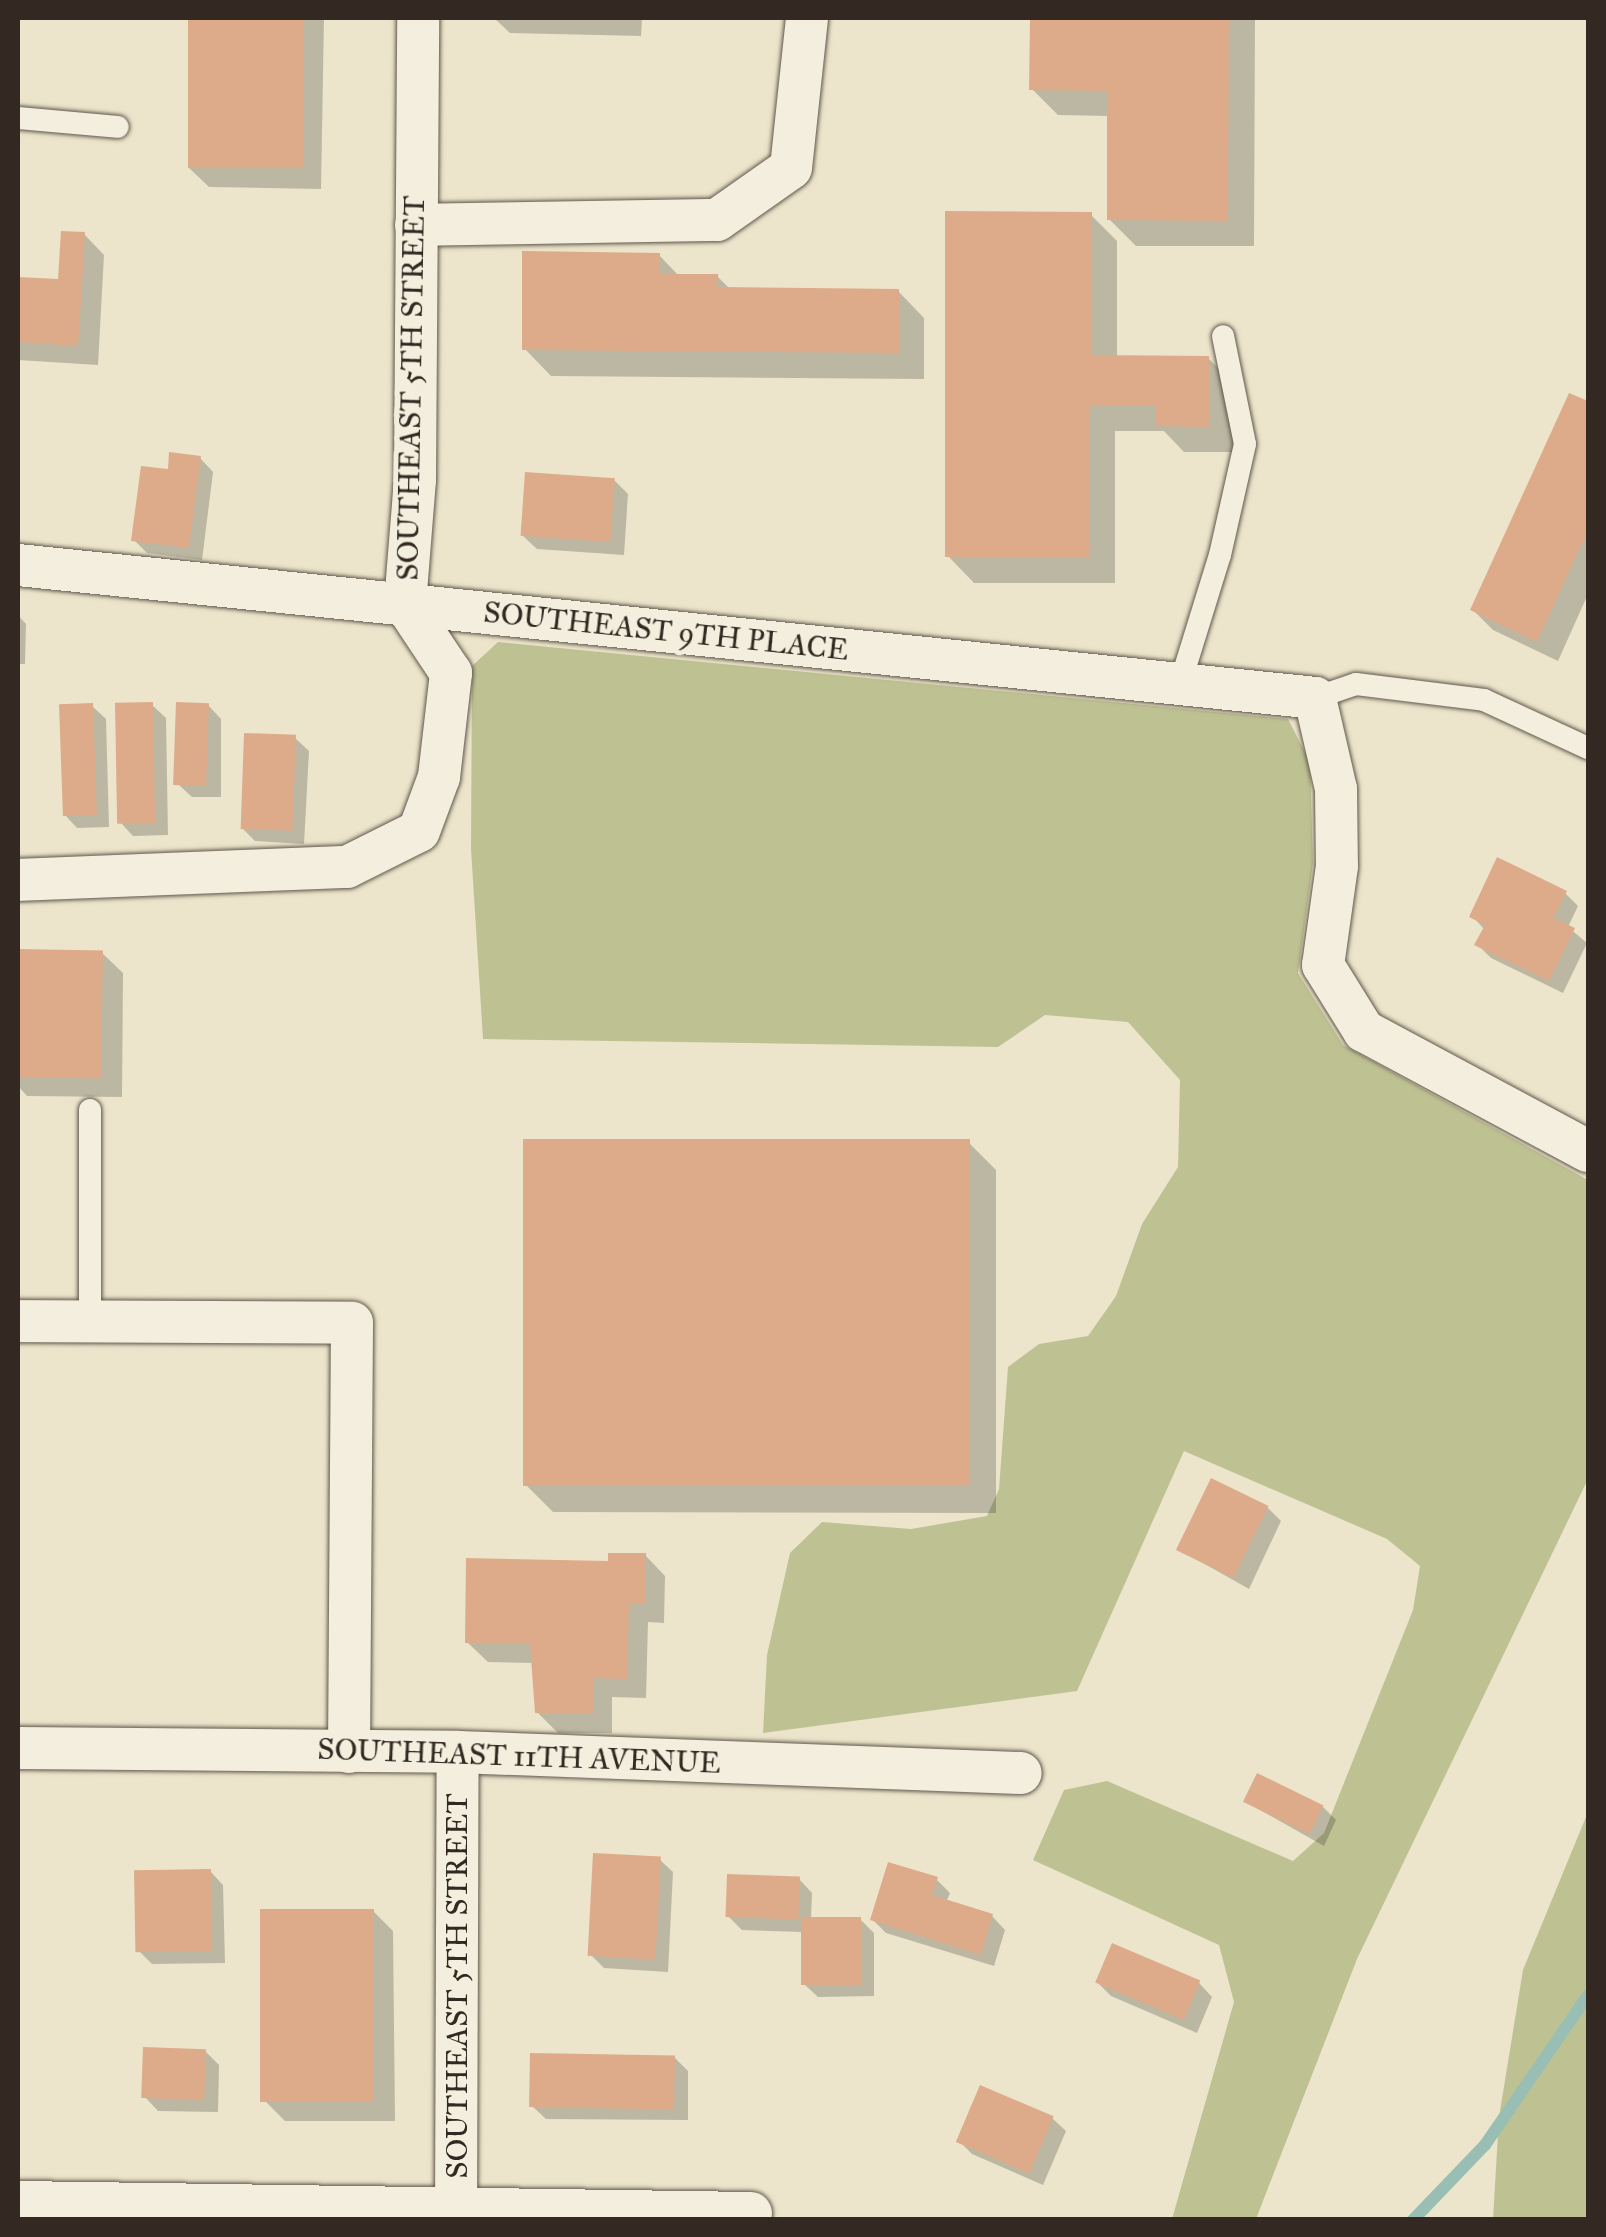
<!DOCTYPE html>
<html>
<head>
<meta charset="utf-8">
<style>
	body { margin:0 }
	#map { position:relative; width:1606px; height:2237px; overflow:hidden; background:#ece5cb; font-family:"IM FELL Great Primer",serif }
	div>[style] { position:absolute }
	.green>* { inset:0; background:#bec293 }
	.shadow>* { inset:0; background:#0003; transform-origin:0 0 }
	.stream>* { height:12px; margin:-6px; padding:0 6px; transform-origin:6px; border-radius:6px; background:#99bfb4 }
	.building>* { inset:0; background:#ddab89; transform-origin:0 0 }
	.roads { filter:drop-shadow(0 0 2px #61574c) drop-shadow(0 0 2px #61574c) }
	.service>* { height:22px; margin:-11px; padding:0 11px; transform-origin:11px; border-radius:11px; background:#f3eedd }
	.minor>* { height:42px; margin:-21px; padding:0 21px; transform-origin:21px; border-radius:21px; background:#f3eedd }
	span { translate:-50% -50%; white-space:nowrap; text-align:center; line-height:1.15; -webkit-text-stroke:10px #f3eedd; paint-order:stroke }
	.street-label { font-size:30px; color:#332822 }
	.frame { position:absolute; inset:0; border:20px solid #332822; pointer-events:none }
</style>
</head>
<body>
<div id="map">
	<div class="green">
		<i style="clip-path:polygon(498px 642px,1288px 719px,1310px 762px,1313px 863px,1298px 973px,1343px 1045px,1588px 1180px,1588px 1479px,1357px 1959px,1256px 2219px,1172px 2219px,1234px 2002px,1219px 1945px,1033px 1860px,1064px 1790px,1107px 1781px,1293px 1861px,1324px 1833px,1413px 1610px,1420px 1566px,1387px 1539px,1184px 1451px,1077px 1691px,763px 1733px,767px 1655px,790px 1553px,822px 1522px,911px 1529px,987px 1516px,999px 1489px,1008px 1367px,1039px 1344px,1088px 1336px,1116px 1296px,1142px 1224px,1178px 1167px,1180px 1080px,1128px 1022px,1045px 1015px,998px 1047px,483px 1039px,471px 849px,472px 666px)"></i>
		<i style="clip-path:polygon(1588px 1812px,1588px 2219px,1493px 2219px,1499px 2117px,1523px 1970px)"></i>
	</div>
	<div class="shadow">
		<i style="clip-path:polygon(191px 18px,324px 18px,321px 189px,209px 187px,188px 167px)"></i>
		<i style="clip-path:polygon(494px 18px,642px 18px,641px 36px,510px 33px)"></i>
		<i style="clip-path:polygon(1032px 18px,1255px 18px,1254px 246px,1136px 246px,1109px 219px,1109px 116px,1058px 115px,1032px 89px)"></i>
		<i style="clip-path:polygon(1090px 214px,1117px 241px,1117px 358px,1208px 358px,1235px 385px,1235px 452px,1184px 452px,1164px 431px,1115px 431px,1115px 583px,974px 583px,948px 556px)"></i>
		<i style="clip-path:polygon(84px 234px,104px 255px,98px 365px,18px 360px,18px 279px,61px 282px)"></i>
		<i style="clip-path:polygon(659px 255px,679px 276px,717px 276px,731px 290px,898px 291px,924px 318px,924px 379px,551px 376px,525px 349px)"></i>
		<i style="clip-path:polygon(1571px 396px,1588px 404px,1588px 594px,1558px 661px,1493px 630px,1473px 610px)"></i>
		<i style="clip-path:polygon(200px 458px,213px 472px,202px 560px,147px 553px,134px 540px,170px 472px)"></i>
		<i style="clip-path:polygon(614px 480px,628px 494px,624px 555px,537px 549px,523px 536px)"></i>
		<i style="clip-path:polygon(18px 615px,26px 624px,25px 664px,18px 664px)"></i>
		<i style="clip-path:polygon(152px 705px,166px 718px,168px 835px,133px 836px,120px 822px)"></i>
		<i style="clip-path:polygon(208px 705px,221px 719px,221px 797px,192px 797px,178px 784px)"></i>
		<i style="clip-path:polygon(92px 706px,106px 719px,109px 827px,77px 828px,64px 814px)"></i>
		<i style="clip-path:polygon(295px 738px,309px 751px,304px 844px,255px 841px,242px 828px)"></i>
		<i style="clip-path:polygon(1565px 893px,1578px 906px,1568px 927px,1587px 943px,1563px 993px,1491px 958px,1478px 945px,1485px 930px,1472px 916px)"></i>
		<i style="clip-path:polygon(18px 952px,102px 953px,123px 973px,122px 1097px,27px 1096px,18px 1086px)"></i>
		<i style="clip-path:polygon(969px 1143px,996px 1170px,996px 1513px,553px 1512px,526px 1485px)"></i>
		<i style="clip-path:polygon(1268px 1508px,1281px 1521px,1249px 1589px,1180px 1550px)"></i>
		<i style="clip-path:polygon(645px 1555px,665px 1576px,664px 1623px,648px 1622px,646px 1698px,612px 1697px,612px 1733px,558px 1733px,537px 1712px,534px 1663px,488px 1662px,467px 1642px,611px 1563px)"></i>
		<i style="clip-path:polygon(1246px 1802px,1323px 1807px,1336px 1820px,1324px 1846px)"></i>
		<i style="clip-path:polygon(659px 1859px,673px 1872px,668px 1972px,604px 1968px,591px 1955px)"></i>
		<i style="clip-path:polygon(210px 1871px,223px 1885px,225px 1963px,152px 1964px,139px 1951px)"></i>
		<i style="clip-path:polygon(799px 1879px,812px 1893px,811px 1919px,860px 1919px,874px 1933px,874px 1996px,818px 1997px,804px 1984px,803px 1932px,742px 1930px,728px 1916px)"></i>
		<i style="clip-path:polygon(936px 1879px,950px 1893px,946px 1902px,992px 1916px,1005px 1930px,994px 1966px,886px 1933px,873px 1920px)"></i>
		<i style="clip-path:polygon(373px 1911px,393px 1931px,395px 2121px,285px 2121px,265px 2101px)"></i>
		<i style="clip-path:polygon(1098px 1983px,1199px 1983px,1212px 1997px,1197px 2033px,1111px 1996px)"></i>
		<i style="left:18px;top:1995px;width:4px;height:62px;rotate:56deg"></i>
		<i style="clip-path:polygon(205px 2051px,219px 2065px,218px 2112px,158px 2111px,145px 2097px)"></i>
		<i style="clip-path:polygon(674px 2057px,688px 2071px,688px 2120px,546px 2119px,532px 2106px)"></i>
		<i style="clip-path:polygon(1052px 2118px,1066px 2131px,1043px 2185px,972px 2154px,959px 2141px)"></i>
	</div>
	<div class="stream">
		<i style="left:1413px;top:2220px;width:104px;rotate:-46.2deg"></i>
		<i style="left:1485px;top:2145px;width:182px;rotate:-55.5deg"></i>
	</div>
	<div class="building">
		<i style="left:188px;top:18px;width:116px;height:150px"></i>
		<i style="clip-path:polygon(1030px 18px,1229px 18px,1228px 221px,1107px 220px,1107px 91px,1029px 90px)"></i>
		<i style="clip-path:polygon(945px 211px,1092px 212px,1091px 355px,1209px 356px,1209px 427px,1155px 426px,1155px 406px,1090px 406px,1090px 557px,945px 557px)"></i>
		<i style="clip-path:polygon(61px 231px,85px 232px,78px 346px,18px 342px,18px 277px,58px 279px)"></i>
		<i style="clip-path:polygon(522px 251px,660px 253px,660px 274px,718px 274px,718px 287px,899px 289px,899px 353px,522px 350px)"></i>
		<i style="clip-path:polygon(1569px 393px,1588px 401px,1588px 530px,1537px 642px,1470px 610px)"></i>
		<i style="clip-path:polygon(169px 452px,201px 456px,189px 548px,131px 541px,141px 466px,168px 469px)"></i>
		<i style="left:525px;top:472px;width:90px;height:64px;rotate:4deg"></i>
		<i style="left:153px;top:702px;width:121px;height:38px;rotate:89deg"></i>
		<i style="left:176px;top:702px;width:33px;height:83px;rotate:2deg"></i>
		<i style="left:93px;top:703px;width:112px;height:34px;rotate:88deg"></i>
		<i style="left:244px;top:733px;width:52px;height:96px;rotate:2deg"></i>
		<i style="clip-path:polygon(1497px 857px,1567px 891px,1553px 918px,1575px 928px,1549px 981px,1474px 945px,1485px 925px,1469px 917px)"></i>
		<i style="left:18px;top:949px;width:85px;height:128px;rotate:1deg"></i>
		<i style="left:523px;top:1139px;width:447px;height:347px"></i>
		<i style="left:1211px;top:1478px;width:64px;height:80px;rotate:26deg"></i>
		<i style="clip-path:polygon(608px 1553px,646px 1553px,645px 1604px,629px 1603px,627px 1679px,593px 1678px,593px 1714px,535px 1713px,530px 1644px,465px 1643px,466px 1558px,608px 1561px)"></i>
		<i style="left:1257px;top:1773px;width:74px;height:32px;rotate:26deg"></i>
		<i style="left:593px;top:1853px;width:68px;height:103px;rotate:3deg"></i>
		<i style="clip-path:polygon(888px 1862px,938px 1877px,932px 1895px,993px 1914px,981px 1955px,870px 1920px)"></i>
		<i style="left:211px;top:1869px;width:82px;height:77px;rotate:89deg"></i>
		<i style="left:727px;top:1874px;width:73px;height:43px;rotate:2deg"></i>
		<i style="left:260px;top:1909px;width:114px;height:193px"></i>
		<i style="left:801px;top:1917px;width:60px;height:68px"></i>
		<i style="left:1112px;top:1943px;width:96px;height:43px;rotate:23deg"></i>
		<i style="left:143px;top:2047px;width:63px;height:51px;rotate:2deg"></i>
		<i style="left:530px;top:2053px;width:145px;height:54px;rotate:1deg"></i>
		<i style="left:980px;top:2085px;width:80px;height:62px;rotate:23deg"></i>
	</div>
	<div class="roads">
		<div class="service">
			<i style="left:18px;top:118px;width:100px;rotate:5.1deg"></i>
			<i style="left:1180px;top:684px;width:135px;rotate:-72.8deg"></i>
			<i style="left:1220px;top:555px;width:114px;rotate:-77.3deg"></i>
			<i style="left:1245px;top:444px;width:110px;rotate:-101.5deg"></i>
			<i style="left:1315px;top:698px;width:43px;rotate:-18.9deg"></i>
			<i style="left:1356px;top:684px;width:129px;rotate:7.1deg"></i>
			<i style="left:1484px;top:700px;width:115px;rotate:24.8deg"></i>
			<i style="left:90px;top:1110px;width:212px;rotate:90deg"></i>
		</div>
		<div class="minor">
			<i style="left:416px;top:225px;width:301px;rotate:-1deg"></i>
			<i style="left:717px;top:220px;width:90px;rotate:-35.1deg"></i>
			<i style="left:791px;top:168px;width:151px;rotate:-83.9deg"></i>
			<i style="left:18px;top:565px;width:1304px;rotate:5.85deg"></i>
			<i style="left:1315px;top:698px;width:93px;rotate:77deg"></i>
			<i style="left:1336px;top:789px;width:77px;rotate:89.3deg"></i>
			<i style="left:1337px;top:866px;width:100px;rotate:98deg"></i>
			<i style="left:1323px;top:965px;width:78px;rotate:58.2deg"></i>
			<i style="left:1364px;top:1031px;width:254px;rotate:28.2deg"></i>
			<i style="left:18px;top:880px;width:329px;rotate:-2.3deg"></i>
			<i style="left:347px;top:867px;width:80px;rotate:-26.6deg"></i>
			<i style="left:419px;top:831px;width:58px;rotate:-69.7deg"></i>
			<i style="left:439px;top:777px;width:105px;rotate:-83.4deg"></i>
			<i style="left:451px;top:673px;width:83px;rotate:-123.7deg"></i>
			<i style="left:405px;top:604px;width:125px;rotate:-85.4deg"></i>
			<i style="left:415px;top:479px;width:461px;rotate:-89.6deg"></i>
			<i style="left:18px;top:1321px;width:334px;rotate:0.3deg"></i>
			<i style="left:352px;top:1323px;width:429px;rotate:90.4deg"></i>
			<i style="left:18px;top:1748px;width:440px;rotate:0.5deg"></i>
			<i style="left:458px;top:1752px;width:563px;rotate:2.14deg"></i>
			<i style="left:18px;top:2202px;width:733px;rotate:0.86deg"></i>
			<i style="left:456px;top:2220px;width:468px;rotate:-89.8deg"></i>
		</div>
	</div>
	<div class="street-label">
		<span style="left:411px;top:388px;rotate:-89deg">SOUTHEAST 5TH STREET</span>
		<span style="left:666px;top:631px;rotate:6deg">SOUTHEAST 9TH PLACE</span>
		<span style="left:519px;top:1756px;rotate:2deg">SOUTHEAST 11TH AVENUE</span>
		<span style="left:457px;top:1986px;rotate:-90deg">SOUTHEAST 5TH STREET</span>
	</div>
	<div class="frame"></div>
</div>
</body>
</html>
